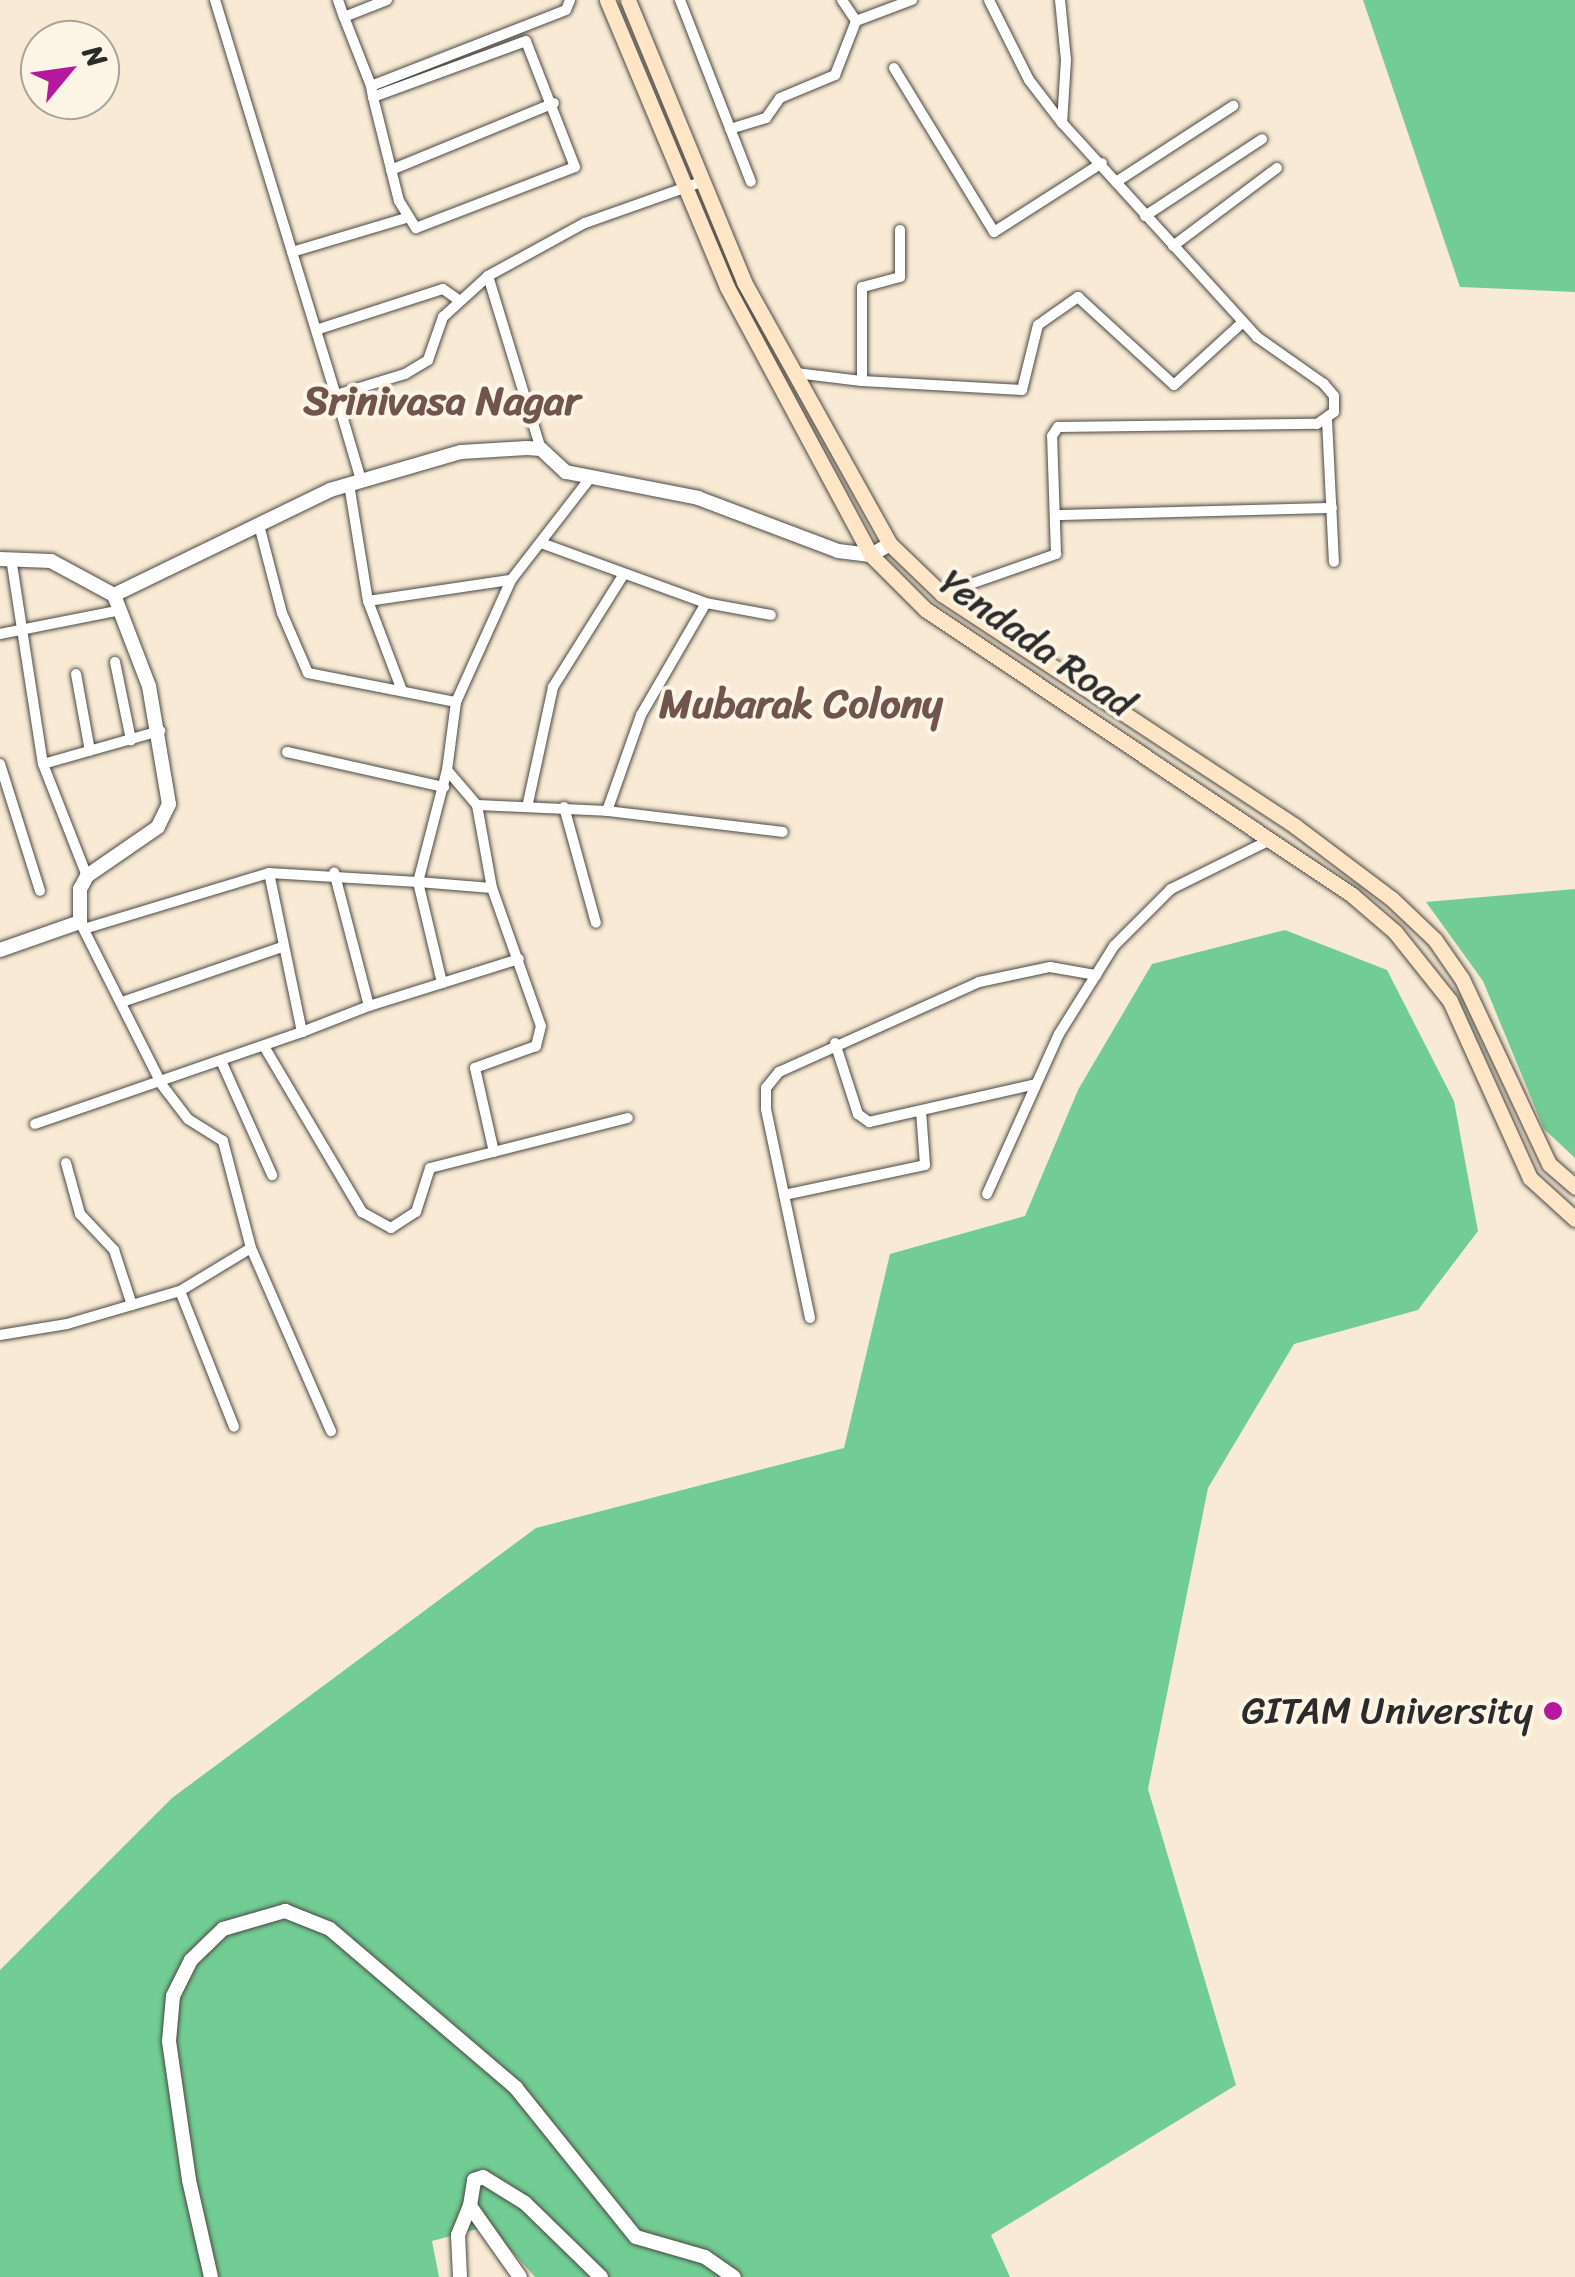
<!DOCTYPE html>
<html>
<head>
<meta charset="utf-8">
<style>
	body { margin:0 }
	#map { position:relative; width:1575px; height:2277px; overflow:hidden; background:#f8ead4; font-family:Sriracha,sans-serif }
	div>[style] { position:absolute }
	.green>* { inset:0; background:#72cd94 }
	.roads { filter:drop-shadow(0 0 2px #4a4844) drop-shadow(0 0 2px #4a4844) }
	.minor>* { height:10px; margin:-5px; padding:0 5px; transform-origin:5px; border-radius:5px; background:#fff }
	.tertiary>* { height:14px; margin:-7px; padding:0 7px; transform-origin:7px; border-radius:7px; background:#fff }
	.secondary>* { height:15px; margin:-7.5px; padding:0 7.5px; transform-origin:7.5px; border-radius:7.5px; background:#fde5c5 }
	.dots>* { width:28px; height:28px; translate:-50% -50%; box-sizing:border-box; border:5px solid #fcf5e5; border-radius:50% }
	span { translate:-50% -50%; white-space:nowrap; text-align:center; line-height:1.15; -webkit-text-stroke:8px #fcf5e5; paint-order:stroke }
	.street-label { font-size:38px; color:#2b2b2b }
	.poi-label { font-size:38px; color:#2b2b2b }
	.right { translate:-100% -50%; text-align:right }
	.neighbourhood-label { font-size:40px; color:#70554e; font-weight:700 }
	.north { position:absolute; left:20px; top:20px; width:100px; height:100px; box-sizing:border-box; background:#fcf5e5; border:2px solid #a8a49b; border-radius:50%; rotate:61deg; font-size:28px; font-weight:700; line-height:40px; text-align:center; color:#2b2b2b }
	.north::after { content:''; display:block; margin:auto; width:35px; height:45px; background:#b5179e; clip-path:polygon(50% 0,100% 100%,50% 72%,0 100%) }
</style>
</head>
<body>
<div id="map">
	<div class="green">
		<i style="clip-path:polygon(1363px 0,1575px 0,1575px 292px,1460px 287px)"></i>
		<i style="clip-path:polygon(1575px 889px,1575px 1158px,1544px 1129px,1483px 981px,1426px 902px)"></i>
		<i style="clip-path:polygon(1285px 930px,1387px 970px,1454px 1101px,1478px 1231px,1418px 1310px,1294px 1344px,1208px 1488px,1148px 1789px,1236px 2085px,991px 2235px,1010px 2277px,535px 2277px,489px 2226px,432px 2241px,439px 2277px,0 2277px,0 1970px,172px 1798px,536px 1528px,844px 1448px,890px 1254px,1025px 1216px,1078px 1090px,1152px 964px)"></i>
	</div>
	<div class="roads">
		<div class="minor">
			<i style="left:215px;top:0;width:413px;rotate:73deg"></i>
			<i style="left:338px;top:0;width:18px;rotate:71deg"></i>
			<i style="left:387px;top:0;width:46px;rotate:158.4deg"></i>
			<i style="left:344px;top:17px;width:74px;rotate:68.6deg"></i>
			<i style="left:371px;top:86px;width:209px;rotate:-21.3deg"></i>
			<i style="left:566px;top:10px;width:11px;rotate:-68deg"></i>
			<i style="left:680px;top:0;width:195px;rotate:68.7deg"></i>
			<i style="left:842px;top:0;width:25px;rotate:56deg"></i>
			<i style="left:856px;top:21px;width:60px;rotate:-20.6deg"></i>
			<i style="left:1060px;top:0;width:60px;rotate:84.3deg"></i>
			<i style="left:1066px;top:60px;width:63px;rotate:93.6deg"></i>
			<i style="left:894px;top:68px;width:192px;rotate:58.6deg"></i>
			<i style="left:994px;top:232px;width:128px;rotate:-32.6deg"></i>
			<i style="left:371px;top:86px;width:11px;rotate:80deg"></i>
			<i style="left:373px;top:97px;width:107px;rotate:76deg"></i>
			<i style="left:399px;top:201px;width:32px;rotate:58deg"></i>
			<i style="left:416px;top:228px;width:170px;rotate:-21deg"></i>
			<i style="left:575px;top:167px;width:135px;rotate:-111.3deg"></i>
			<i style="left:526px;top:41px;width:163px;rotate:159.9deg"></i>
			<i style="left:730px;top:129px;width:38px;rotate:-17deg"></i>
			<i style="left:766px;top:118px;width:24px;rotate:-55deg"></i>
			<i style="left:780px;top:98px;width:60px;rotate:-22.7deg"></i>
			<i style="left:835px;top:75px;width:58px;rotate:-68.7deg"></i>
			<i style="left:391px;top:170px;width:176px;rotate:-22.3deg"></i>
			<i style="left:1116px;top:182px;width:140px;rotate:-33deg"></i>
			<i style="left:1145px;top:216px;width:140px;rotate:-33.3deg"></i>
			<i style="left:900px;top:230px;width:47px;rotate:90deg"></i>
			<i style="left:900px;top:277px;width:39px;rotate:165deg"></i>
			<i style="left:862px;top:287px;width:94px;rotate:90deg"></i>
			<i style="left:862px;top:381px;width:160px;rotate:3.2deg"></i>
			<i style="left:1022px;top:390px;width:67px;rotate:-76.2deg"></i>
			<i style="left:1038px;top:325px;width:49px;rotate:-35deg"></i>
			<i style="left:1078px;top:297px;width:130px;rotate:42.5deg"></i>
			<i style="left:1174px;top:385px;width:93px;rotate:-42.4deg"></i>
			<i style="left:1173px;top:246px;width:130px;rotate:-36.9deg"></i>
			<i style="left:292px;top:252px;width:119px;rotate:-16.6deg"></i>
			<i style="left:488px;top:276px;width:181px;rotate:73deg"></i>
			<i style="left:319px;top:329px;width:130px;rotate:-17.9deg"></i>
			<i style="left:443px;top:289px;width:21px;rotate:35deg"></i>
			<i style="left:796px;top:373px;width:66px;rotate:6.9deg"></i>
			<i style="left:1327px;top:420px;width:142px;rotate:87.2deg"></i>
			<i style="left:361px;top:480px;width:89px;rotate:-106.4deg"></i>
			<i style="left:336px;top:395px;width:72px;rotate:-16.9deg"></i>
			<i style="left:405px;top:374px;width:27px;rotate:-31deg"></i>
			<i style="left:428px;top:360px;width:46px;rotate:-70.8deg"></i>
			<i style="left:443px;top:317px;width:61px;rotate:-42.3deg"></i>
			<i style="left:488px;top:276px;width:111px;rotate:-28.7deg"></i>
			<i style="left:585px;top:223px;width:123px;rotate:-19.5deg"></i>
			<i style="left:349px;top:484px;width:119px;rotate:80.8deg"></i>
			<i style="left:368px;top:601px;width:93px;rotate:69.2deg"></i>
			<i style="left:1058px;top:515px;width:274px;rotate:-1.5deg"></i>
			<i style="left:259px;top:525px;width:91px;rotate:75.4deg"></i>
			<i style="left:282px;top:613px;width:65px;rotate:66.6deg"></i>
			<i style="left:308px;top:673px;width:151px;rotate:11.1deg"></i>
			<i style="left:456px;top:702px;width:69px;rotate:97.5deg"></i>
			<i style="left:447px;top:770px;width:46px;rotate:49.4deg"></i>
			<i style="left:477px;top:805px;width:84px;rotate:79.8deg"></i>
			<i style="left:492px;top:888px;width:146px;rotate:70.5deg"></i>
			<i style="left:541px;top:1026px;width:21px;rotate:104deg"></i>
			<i style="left:536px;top:1046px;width:65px;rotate:160.2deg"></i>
			<i style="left:475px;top:1068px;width:86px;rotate:77.3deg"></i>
			<i style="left:11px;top:558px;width:208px;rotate:81.2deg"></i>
			<i style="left:43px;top:764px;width:120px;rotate:68.6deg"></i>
			<i style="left:942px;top:594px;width:121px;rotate:-19.3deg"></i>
			<i style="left:1056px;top:554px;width:118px;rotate:-91.9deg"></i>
			<i style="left:1052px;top:436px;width:11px;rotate:-56deg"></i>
			<i style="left:1058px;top:427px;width:259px;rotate:-0.7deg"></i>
			<i style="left:1317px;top:424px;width:21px;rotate:-35deg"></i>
			<i style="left:1334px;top:412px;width:16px;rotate:-90deg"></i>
			<i style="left:1334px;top:396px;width:16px;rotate:-130deg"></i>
			<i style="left:1324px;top:384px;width:82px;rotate:-145deg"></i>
			<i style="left:1257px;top:337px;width:290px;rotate:-132.3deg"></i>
			<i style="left:1062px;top:123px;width:54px;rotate:-127.5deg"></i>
			<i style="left:1029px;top:80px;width:89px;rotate:-116.6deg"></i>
			<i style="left:368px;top:601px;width:145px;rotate:-8.4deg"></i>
			<i style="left:706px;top:603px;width:66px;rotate:10.5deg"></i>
			<i style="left:0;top:634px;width:123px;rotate:-11.2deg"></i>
			<i style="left:115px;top:662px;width:80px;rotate:78.4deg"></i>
			<i style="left:76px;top:674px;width:78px;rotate:79.7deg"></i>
			<i style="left:456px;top:702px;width:134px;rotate:-65.7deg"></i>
			<i style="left:511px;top:580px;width:130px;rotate:-52.2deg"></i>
			<i style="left:287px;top:752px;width:161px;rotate:12.6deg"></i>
			<i style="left:0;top:764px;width:133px;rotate:72.5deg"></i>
			<i style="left:43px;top:764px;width:122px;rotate:-15.8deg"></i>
			<i style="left:447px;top:770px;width:116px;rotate:104.5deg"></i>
			<i style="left:418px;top:882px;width:74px;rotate:4.6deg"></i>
			<i style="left:528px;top:803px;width:119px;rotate:-77.8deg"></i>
			<i style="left:553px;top:687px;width:133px;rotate:-57.9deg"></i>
			<i style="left:477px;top:805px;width:130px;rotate:2.6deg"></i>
			<i style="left:607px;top:811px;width:102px;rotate:-70.5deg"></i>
			<i style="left:641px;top:715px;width:129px;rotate:-59.9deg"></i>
			<i style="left:706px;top:603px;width:172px;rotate:-160deg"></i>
			<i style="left:564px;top:807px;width:120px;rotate:74.6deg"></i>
			<i style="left:607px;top:811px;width:177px;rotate:6.8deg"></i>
			<i style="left:87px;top:928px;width:190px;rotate:-16.8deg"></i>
			<i style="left:269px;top:873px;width:149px;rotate:3.5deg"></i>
			<i style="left:418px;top:882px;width:104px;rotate:76.6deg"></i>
			<i style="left:125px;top:1001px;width:166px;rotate:-19deg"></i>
			<i style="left:369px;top:1006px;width:157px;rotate:-17.4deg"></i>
			<i style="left:302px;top:1032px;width:72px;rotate:-21.2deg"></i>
			<i style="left:369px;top:1006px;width:138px;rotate:-104.6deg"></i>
			<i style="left:835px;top:1043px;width:75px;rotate:72.1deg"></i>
			<i style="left:858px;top:1114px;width:14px;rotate:36deg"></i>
			<i style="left:869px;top:1122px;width:171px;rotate:-12.8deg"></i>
			<i style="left:265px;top:1048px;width:191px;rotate:59.4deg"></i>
			<i style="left:362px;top:1212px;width:33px;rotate:29deg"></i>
			<i style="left:391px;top:1228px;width:30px;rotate:-33deg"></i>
			<i style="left:416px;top:1212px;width:46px;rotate:-72.3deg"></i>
			<i style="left:430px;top:1168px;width:204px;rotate:-14.2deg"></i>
			<i style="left:222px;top:1063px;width:123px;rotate:65.9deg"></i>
			<i style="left:35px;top:1124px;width:282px;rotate:-19deg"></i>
			<i style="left:302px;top:1032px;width:162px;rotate:-101.7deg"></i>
			<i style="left:66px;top:1163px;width:53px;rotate:74.6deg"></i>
			<i style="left:80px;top:1214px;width:50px;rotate:46.6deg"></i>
			<i style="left:114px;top:1250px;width:58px;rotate:71.9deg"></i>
			<i style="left:987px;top:1194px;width:175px;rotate:-65.8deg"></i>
			<i style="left:1059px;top:1034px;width:104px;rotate:-58deg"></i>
			<i style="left:1114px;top:946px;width:81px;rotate:-45deg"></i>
			<i style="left:1171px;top:889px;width:110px;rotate:-26.3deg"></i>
			<i style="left:784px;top:1195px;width:144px;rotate:-12deg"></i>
			<i style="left:925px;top:1165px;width:54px;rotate:-94.2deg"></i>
			<i style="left:251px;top:1248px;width:200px;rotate:66.4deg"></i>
			<i style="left:180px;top:1291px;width:146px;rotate:68.3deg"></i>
			<i style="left:810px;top:1318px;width:214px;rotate:-101.9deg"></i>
			<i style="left:766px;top:1109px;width:21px;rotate:-90deg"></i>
			<i style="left:766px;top:1088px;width:21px;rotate:-51deg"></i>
			<i style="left:779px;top:1072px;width:219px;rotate:-24.2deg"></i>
			<i style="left:979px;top:982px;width:73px;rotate:-11.9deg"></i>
			<i style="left:1050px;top:967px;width:47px;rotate:9.9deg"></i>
			<i style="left:0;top:1335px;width:68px;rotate:-9.3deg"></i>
			<i style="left:67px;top:1324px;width:118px;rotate:-16.3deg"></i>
			<i style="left:180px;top:1291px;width:83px;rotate:-31.2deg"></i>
			<i style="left:251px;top:1248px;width:111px;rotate:-104.7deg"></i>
			<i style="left:223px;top:1141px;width:41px;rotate:-147.8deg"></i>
			<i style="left:188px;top:1119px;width:43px;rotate:-127.4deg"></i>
			<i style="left:162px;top:1085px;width:182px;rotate:-116.7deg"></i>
		</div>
		<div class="tertiary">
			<i style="left:0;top:559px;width:51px;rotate:2.2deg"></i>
			<i style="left:51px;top:561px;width:72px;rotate:28.4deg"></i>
			<i style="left:114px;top:595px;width:97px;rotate:69deg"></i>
			<i style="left:149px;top:686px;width:120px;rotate:80.4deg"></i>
			<i style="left:169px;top:804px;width:25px;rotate:116deg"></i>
			<i style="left:158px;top:827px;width:86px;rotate:145.4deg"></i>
			<i style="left:87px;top:876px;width:15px;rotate:118deg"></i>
			<i style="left:80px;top:889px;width:33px;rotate:90deg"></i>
			<i style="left:80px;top:922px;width:85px;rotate:160.7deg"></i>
			<i style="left:114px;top:595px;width:240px;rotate:-25.9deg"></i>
			<i style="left:330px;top:490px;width:136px;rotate:-16.2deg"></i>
			<i style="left:461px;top:452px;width:66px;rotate:-3.5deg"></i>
			<i style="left:527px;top:448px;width:14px;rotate:4deg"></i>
			<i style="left:541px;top:449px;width:34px;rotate:43deg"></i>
			<i style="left:566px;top:472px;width:135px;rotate:11.1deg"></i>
			<i style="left:698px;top:498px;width:150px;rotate:20.7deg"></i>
			<i style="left:838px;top:551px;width:33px;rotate:7deg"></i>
			<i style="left:871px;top:555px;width:22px;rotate:-30deg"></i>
			<i style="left:211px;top:2277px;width:99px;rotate:-102.8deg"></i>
			<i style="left:189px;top:2180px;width:140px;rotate:-98.2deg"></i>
			<i style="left:169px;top:2041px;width:45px;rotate:-84.9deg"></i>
			<i style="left:173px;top:1996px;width:40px;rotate:-63.4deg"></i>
			<i style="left:191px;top:1960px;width:45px;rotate:-44.1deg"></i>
			<i style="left:223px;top:1929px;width:65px;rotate:-16.2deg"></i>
			<i style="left:285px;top:1911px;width:48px;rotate:21.8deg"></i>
			<i style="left:330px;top:1929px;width:245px;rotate:40.5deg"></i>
			<i style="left:516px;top:2088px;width:191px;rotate:51.2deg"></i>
			<i style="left:636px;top:2237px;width:72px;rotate:16.2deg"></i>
			<i style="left:705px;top:2257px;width:35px;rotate:35deg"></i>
			<i style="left:460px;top:2277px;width:42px;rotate:-92.7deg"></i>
			<i style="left:458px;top:2235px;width:31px;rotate:-68deg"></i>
			<i style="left:520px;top:2277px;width:87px;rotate:-125.2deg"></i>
			<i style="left:470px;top:2206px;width:26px;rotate:-81deg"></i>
			<i style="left:474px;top:2180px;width:9px;rotate:-18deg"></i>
			<i style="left:483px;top:2177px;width:49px;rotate:31.8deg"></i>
			<i style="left:525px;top:2203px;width:106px;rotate:44.2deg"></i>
		</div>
		<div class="secondary">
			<i style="left:607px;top:0;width:311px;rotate:67.3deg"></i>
			<i style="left:727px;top:287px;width:304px;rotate:61.8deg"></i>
			<i style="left:871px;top:555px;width:76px;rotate:45deg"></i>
			<i style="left:925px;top:609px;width:514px;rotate:33.81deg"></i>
			<i style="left:1352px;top:895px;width:57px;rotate:40.7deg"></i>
			<i style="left:1395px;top:932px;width:88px;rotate:51.4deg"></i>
			<i style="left:1450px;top:1001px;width:194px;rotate:65.7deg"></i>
			<i style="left:1530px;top:1178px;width:61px;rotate:42.3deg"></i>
			<i style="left:628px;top:0;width:305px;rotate:67.6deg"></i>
			<i style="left:744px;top:282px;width:300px;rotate:60.9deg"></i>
			<i style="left:890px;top:544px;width:72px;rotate:43.9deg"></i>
			<i style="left:942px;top:594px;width:422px;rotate:33.3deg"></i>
			<i style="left:1295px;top:826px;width:121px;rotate:37deg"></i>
			<i style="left:1392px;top:899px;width:59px;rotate:43.6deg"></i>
			<i style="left:1435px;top:940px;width:47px;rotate:55.3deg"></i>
			<i style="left:1462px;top:979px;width:204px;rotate:64.8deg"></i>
			<i style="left:1549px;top:1164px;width:35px;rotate:41deg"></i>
		</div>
	</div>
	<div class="dots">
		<i style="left:1553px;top:1711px;background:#b5179e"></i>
	</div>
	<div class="street-label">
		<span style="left:1037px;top:643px;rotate:35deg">Yendada Road</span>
	</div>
	<div class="poi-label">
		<span class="right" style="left:1533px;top:1711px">GITAM University</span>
	</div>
	<div class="neighbourhood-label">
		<span style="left:442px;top:401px">Srinivasa Nagar</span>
		<span style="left:801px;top:704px">Mubarak Colony</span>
	</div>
	<div class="north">N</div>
</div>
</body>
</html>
